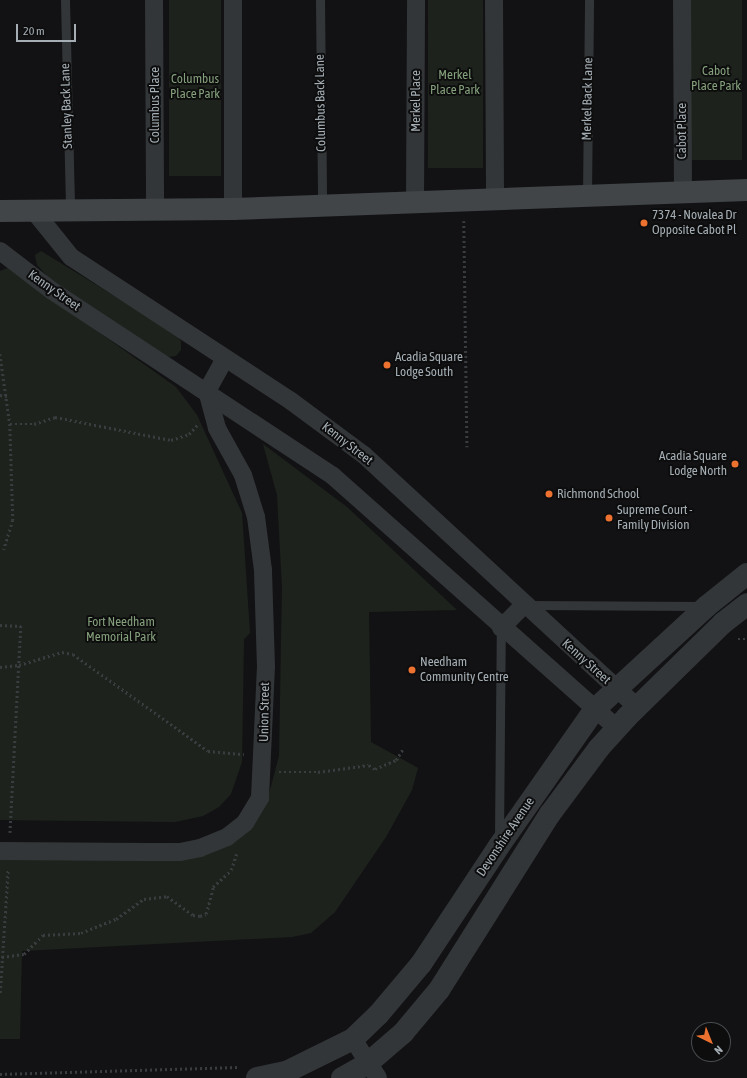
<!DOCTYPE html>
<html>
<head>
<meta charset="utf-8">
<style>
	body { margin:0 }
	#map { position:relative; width:747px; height:1078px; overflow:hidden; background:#121214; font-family:"Asap Condensed",sans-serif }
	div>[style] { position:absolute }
	.green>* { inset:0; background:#1d231c; transform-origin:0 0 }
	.path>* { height:2.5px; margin-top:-1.25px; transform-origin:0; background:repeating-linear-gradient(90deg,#393d3f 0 2px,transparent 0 5px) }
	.service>* { height:9px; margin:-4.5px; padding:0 4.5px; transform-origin:4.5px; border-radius:4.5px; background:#333638 }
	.minor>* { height:18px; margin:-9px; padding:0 9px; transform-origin:9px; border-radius:9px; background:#333638 }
	.tertiary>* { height:22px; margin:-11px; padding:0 11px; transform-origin:11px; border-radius:11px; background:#333638 }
	.secondary>* { height:22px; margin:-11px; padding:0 11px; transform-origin:11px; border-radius:11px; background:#414548 }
	.dots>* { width:11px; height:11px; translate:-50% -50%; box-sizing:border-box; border:2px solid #0d0d0e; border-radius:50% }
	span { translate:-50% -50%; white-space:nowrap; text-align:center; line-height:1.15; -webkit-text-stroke:4px #0d0d0e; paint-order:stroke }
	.park-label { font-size:13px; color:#849f7b }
	.street-label { font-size:13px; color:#a4aeb4 }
	.poi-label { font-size:13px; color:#a4aeb4 }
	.left { translate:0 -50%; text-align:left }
	.right { translate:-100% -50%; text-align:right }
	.north { position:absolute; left:691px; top:1022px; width:40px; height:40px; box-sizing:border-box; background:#0d0d0e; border:1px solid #494d50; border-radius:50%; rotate:137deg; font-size:11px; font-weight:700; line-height:16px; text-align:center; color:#a4aeb4 }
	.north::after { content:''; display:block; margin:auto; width:14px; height:18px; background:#ed7230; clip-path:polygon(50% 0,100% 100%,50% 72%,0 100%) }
	.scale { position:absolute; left:16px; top:24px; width:60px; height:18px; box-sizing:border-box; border:2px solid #a4aeb4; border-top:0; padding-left:5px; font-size:12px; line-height:14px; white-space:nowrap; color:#a4aeb4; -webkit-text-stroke:3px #0d0d0e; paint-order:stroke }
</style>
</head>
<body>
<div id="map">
	<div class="green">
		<i style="left:169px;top:0;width:52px;height:176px"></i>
		<i style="left:428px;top:0;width:55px;height:168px"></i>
		<i style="left:689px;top:0;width:53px;height:160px"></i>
		<i style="clip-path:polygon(41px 251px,173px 332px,181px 341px,181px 350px,176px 356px,168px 357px,49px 278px,37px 265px,35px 255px)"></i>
		<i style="clip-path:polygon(8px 268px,176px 387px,197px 415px,242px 513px,250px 633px,244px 639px,242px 762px,231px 794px,219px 807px,203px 816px,175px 822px,0 820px,0 271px)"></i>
		<i style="clip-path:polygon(263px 444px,347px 507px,457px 610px,369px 612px,371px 742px,418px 768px,412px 790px,386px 837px,335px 912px,311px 933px,292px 937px,22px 951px,20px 1039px,0 1039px,0 858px,183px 857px,268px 798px,279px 756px,282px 587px,277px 495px)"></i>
	</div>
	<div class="path">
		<i style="left:464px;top:221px;width:226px;rotate:89.2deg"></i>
		<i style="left:0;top:354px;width:71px;rotate:81.9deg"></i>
		<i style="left:10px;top:424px;width:96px;rotate:88.2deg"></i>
		<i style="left:13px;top:520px;width:31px;rotate:107deg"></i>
		<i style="left:0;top:395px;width:7px;rotate:8deg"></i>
		<i style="left:10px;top:424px;width:24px"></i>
		<i style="left:34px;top:424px;width:22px;rotate:-18deg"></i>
		<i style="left:55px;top:417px;width:118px;rotate:11.2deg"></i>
		<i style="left:171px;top:440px;width:19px;rotate:-18deg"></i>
		<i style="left:189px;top:434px;width:12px;rotate:-48deg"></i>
		<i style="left:0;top:625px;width:21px;rotate:3deg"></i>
		<i style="left:21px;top:626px;width:207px;rotate:93deg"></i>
		<i style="left:738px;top:639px;width:9px"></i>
		<i style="left:0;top:667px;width:19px;rotate:-6deg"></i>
		<i style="left:19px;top:665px;width:45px;rotate:-16.8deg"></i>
		<i style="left:62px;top:652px;width:11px;rotate:10deg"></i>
		<i style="left:73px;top:654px;width:166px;rotate:35.7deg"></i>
		<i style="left:208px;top:751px;width:36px;rotate:5deg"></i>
		<i style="left:279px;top:772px;width:39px"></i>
		<i style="left:318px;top:772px;width:51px;rotate:-7.8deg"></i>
		<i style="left:369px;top:765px;width:7px;rotate:34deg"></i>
		<i style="left:375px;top:769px;width:23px;rotate:-23deg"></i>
		<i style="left:396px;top:760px;width:15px;rotate:-58deg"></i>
		<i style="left:2px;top:957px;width:22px;rotate:-8deg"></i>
		<i style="left:24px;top:954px;width:27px;rotate:-45deg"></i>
		<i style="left:43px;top:935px;width:38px;rotate:-3deg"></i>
		<i style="left:81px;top:933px;width:38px;rotate:-22deg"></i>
		<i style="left:116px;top:919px;width:34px;rotate:-36deg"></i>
		<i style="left:144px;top:899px;width:23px;rotate:-7deg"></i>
		<i style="left:167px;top:896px;width:32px;rotate:36deg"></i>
		<i style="left:193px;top:915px;width:7px;rotate:8deg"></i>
		<i style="left:200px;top:916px;width:6px;rotate:-18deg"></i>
		<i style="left:206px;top:914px;width:28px;rotate:-75deg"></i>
		<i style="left:213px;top:887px;width:25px;rotate:-43deg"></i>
		<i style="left:231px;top:870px;width:18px;rotate:-71deg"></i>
		<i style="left:0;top:993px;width:123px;rotate:-86.3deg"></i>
		<i style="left:0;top:1074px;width:239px;rotate:-1.7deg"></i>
	</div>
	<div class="service">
		<i style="left:65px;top:0;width:211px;rotate:88.6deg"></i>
		<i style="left:320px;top:0;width:207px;rotate:89.4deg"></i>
		<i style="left:587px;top:196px;width:196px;rotate:-89.4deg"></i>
		<i style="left:529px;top:605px;width:173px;rotate:0.3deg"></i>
		<i style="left:499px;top:838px;width:210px;rotate:-89.5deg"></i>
	</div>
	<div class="minor">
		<i style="left:154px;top:0;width:210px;rotate:89.7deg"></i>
		<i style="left:233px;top:0;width:209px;rotate:90deg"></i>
		<i style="left:494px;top:0;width:200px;rotate:89.7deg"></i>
		<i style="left:682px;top:0;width:191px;rotate:89.7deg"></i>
		<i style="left:415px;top:202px;width:202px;rotate:-89.7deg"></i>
		<i style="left:34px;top:211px;width:59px;rotate:51.2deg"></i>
		<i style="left:71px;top:257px;width:263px;rotate:33.2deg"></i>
		<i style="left:291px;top:401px;width:91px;rotate:36.5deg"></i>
		<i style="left:364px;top:455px;width:372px;rotate:42.7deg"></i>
		<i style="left:0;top:251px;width:64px;rotate:37.4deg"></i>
		<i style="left:51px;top:290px;width:338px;rotate:33.4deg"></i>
		<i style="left:333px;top:476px;width:380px;rotate:41.6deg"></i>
		<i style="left:501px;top:628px;width:33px;rotate:-45deg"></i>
		<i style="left:0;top:851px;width:146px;rotate:0.4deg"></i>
		<i style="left:146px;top:852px;width:34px"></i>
		<i style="left:180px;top:852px;width:20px;rotate:-11deg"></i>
		<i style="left:200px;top:848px;width:29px;rotate:-22deg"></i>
		<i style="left:227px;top:837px;width:23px;rotate:-38deg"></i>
		<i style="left:245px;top:823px;width:29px;rotate:-59deg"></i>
		<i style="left:260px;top:798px;width:131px;rotate:-87.4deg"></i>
		<i style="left:266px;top:667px;width:97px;rotate:-91.8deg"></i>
		<i style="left:263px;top:570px;width:53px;rotate:-97.5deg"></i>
		<i style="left:256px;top:517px;width:44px;rotate:-107.2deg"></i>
		<i style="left:243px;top:475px;width:54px;rotate:-119deg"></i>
		<i style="left:217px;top:428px;width:38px;rotate:-105deg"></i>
		<i style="left:207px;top:391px;width:37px;rotate:-61deg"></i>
		<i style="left:353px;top:1039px;width:46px;rotate:57.3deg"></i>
	</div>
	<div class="tertiary">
		<i style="left:257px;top:1078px;width:30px;rotate:-12deg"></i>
		<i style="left:286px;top:1072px;width:75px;rotate:-26.2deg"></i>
		<i style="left:353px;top:1039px;width:35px;rotate:-44deg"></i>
		<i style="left:378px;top:1015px;width:67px;rotate:-49.9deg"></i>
		<i style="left:421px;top:964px;width:141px;rotate:-56.5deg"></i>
		<i style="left:499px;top:846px;width:167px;rotate:-55deg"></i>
		<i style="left:595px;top:709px;width:152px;rotate:-42.6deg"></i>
		<i style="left:707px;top:606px;width:51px;rotate:-38.7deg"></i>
		<i style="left:342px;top:1078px;width:29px;rotate:-29deg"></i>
		<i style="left:367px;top:1064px;width:48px;rotate:-40.7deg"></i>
		<i style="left:403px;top:1033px;width:56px;rotate:-50.1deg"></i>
		<i style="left:439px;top:990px;width:208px;rotate:-57.8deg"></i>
		<i style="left:550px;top:814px;width:82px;rotate:-53.4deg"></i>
		<i style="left:599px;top:748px;width:42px;rotate:-47.9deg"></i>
		<i style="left:627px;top:717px;width:134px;rotate:-44.4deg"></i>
		<i style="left:723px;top:623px;width:31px;rotate:-38deg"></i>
	</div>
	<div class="secondary">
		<i style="left:0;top:211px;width:233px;rotate:-0.5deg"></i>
		<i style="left:233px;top:209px;width:514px;rotate:-2.12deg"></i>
	</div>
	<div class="dots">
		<i style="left:644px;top:223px;background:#ed7230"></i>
		<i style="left:387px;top:365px;background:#ed7230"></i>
		<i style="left:735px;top:464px;background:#ed7230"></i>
		<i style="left:549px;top:494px;background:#ed7230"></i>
		<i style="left:609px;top:518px;background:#ed7230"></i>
		<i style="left:412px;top:670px;background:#ed7230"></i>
	</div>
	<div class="park-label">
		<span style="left:716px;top:79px">Cabot<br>Place Park</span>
		<span style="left:455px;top:83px">Merkel<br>Place Park</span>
		<span style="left:195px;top:87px">Columbus<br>Place Park</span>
		<span style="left:121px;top:630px">Fort Needham<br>Memorial Park</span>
	</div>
	<div class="street-label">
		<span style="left:588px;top:99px;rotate:-89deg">Merkel Back Lane</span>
		<span style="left:416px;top:101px;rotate:-90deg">Merkel Place</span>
		<span style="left:321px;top:103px;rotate:-91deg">Columbus Back Lane</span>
		<span style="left:155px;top:105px;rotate:-90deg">Columbus Place</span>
		<span style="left:67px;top:106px;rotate:-92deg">Stanley Back Lane</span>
		<span style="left:682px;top:131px;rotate:-90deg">Cabot Place</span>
		<span style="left:54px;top:291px;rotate:35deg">Kenny Street</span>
		<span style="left:347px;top:444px;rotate:38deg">Kenny Street</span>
		<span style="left:586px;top:662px;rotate:42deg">Kenny Street</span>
		<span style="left:265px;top:712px;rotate:-89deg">Union Street</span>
		<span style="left:506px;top:837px;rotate:-56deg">Devonshire Avenue</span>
	</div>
	<div class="poi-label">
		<span class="left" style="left:652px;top:223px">7374 - Novalea Dr<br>Opposite Cabot Pl</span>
		<span class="left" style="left:395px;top:365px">Acadia Square<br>Lodge South</span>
		<span class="right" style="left:727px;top:464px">Acadia Square<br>Lodge North</span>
		<span class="left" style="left:557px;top:494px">Richmond School</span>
		<span class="left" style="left:617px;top:518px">Supreme Court -<br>Family Division</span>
		<span class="left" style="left:420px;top:670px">Needham<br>Community Centre</span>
	</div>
	<div class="north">N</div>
	<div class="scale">20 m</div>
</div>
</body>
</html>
